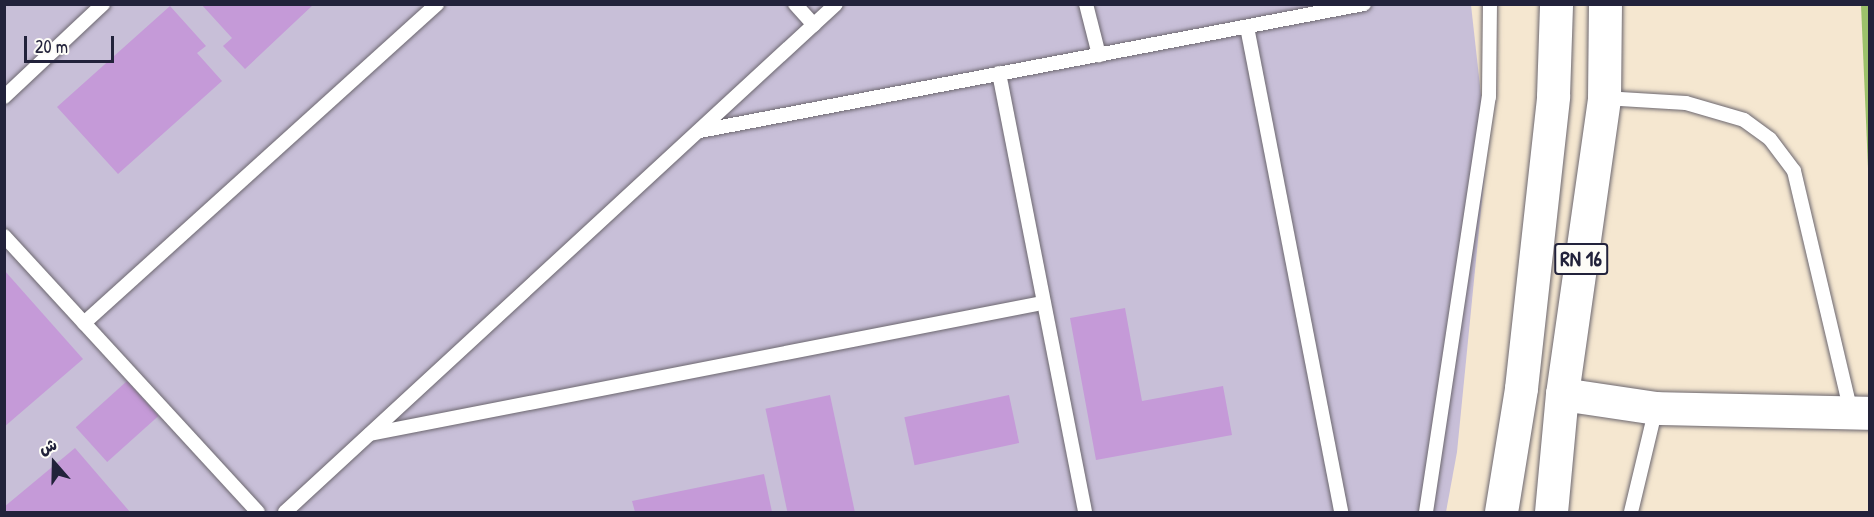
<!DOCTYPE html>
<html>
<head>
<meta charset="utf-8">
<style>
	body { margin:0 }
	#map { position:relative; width:1874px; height:517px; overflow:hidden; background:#f5e7d0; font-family:"Patrick Hand","Playpen Sans Arabic",sans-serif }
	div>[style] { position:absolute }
	.industrial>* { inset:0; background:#c8bfd8 }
	.green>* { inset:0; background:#9cc16b }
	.building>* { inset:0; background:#c59ad8; transform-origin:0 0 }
	.roads { filter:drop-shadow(0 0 2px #6c676f) drop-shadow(0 0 2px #6c676f) }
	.service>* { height:14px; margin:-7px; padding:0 7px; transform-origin:7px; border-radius:7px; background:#fff }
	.tertiary>* { height:33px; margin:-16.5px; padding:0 16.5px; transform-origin:16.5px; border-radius:16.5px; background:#fff }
	.primary>* { height:33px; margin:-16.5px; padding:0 16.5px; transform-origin:16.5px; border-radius:16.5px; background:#fff }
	span { translate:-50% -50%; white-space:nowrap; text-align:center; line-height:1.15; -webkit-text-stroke:4.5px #fdfcf7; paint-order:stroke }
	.shield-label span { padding:2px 4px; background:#fdfcf7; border:2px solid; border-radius:4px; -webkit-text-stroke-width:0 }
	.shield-label { font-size:21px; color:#22223b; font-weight:700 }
	.frame { position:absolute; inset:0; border:6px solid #22223b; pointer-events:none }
	.north { position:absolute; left:24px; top:433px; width:60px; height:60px; -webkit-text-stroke:4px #fdfcf7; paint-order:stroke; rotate:340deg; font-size:16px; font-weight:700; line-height:24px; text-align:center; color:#22223b }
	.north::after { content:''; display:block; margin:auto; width:21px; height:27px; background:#22223b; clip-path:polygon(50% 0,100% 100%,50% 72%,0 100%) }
	.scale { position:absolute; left:24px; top:36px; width:90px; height:27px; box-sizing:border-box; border:3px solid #22223b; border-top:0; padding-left:8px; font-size:18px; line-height:21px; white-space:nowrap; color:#22223b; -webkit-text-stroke:4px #fdfcf7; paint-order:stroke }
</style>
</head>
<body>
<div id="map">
	<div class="industrial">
		<i style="clip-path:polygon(4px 5px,1471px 5px,1487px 149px,1457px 452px,1446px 512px,5px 512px)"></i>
	</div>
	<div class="green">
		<i style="clip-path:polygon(1861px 5px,1870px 5px,1869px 191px)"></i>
	</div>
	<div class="building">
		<i style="clip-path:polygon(201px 4px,314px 4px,245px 69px,223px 46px,232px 38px)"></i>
		<i style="clip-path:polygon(170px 6px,206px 46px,197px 53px,222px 81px,118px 174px,57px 107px)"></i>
		<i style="clip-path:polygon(4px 270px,83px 359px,4px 427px)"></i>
		<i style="clip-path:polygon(1125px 308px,1142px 401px,1223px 386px,1232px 435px,1096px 460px,1070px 318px)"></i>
		<i style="left:127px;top:381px;width:47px;height:69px;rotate:48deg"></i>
		<i style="left:830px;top:395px;width:120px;height:66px;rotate:78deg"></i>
		<i style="left:1009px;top:395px;width:49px;height:107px;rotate:78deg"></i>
		<i style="clip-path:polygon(75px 448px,130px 512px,4px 512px,4px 507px)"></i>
		<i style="clip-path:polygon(764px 474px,772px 512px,635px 512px,632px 501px)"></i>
	</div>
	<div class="roads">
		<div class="service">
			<i style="left:795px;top:4px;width:28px;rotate:48deg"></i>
			<i style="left:1086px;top:4px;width:53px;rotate:75.7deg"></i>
			<i style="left:1247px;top:27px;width:494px;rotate:79deg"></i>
			<i style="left:999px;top:73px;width:447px;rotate:78.9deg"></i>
			<i style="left:4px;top:97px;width:136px;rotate:-43.2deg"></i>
			<i style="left:1604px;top:98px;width:82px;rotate:3.5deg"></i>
			<i style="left:1686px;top:103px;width:60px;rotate:16.3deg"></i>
			<i style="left:1744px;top:120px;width:32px;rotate:36deg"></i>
			<i style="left:1770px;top:139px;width:40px;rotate:53deg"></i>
			<i style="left:1794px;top:171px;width:249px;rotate:76.7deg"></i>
			<i style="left:700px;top:131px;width:676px;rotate:-10.83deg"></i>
			<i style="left:4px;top:236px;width:375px;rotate:47.4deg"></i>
			<i style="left:84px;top:323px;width:476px;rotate:-42.1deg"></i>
			<i style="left:370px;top:434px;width:685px;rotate:-11.03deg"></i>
			<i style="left:285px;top:512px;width:749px;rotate:-42.67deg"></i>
			<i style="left:1426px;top:512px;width:420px;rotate:-81.4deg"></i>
			<i style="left:1489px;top:97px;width:93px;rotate:-89.4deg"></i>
			<i style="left:1631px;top:512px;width:107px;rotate:-76.5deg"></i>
		</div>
		<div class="tertiary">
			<i style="left:1562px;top:394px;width:95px;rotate:8.5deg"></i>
			<i style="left:1656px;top:408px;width:214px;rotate:1.3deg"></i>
		</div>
		<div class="primary">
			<i style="left:1501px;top:512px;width:126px;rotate:-80.8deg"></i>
			<i style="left:1521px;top:388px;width:294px;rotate:-83.7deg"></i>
			<i style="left:1553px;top:96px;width:92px;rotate:-88.1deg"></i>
			<i style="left:1551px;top:512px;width:119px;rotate:-84.7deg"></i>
			<i style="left:1562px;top:394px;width:299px;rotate:-81.9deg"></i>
			<i style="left:1604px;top:98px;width:94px;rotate:-89.4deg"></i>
		</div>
	</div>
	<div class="shield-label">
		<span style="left:1581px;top:259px">RN 16</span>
	</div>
	<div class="frame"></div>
	<div class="north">ش</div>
	<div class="scale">20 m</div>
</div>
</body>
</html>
